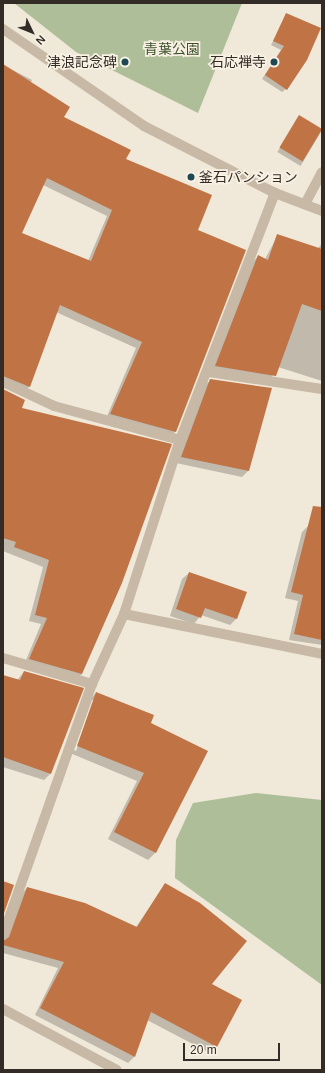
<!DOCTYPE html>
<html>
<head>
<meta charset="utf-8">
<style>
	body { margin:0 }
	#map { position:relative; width:325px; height:1073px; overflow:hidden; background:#f0e8d8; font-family:Arial,"Noto Sans JP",sans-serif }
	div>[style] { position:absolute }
	.green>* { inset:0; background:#adbe99 }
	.shadow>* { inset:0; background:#0003; transform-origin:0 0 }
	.building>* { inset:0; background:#c07446; transform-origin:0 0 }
	.minor>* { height:10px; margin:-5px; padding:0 5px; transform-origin:5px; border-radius:5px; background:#c7b9a5 }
	.dots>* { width:11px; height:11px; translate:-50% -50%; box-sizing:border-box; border:2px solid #f8f1e4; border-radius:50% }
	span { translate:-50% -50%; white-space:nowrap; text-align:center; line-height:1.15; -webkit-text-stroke:3.5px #f8f1e4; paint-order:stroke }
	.park-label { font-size:14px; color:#3d502b }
	.poi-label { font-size:14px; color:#332c26 }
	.right { translate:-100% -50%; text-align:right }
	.left { translate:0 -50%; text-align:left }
	.frame { position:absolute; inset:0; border:4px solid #332c26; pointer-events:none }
	.north { position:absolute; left:12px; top:12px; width:40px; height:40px; -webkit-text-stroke:3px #f8f1e4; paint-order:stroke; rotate:133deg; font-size:11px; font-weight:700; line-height:16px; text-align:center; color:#332c26 }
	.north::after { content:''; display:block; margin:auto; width:14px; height:18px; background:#332c26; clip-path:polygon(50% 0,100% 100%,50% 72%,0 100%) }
	.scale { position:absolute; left:183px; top:1043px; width:97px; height:18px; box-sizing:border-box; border:2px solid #332c26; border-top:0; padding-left:5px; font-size:12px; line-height:14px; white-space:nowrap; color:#332c26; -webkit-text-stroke:3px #f8f1e4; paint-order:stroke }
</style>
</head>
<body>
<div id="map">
	<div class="green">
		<i style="clip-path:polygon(14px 3px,242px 3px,198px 113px,76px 52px)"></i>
		<i style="clip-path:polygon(256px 793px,322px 800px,322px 985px,175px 878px,176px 840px,193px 803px)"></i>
	</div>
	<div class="shadow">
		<i style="clip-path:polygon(287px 14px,286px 89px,282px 92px,262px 79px,281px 50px,271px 45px)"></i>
		<i style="clip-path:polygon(evenodd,3px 65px,32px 80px,30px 84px,63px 117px,125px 160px,197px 231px,175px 432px,169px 438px,105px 421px,136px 348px,56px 312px,29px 387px,22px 393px,3px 384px,3px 65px,43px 185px,107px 216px,88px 261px,21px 233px,43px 185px)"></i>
		<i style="left:299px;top:116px;width:27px;height:42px;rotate:31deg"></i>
		<i style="clip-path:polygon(278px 235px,317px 249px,322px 244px,322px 381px,278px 367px,269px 381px,210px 372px,252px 263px,258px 256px,265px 259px)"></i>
		<i style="clip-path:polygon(211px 380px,249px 470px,242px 477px,176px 463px,204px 386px)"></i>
		<i style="clip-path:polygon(3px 390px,20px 409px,82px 674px,75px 680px,24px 665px,41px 624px,29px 621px,43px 567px,3px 551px)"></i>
		<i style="clip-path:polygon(308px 526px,322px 530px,322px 645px,289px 640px,298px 601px,285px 598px,302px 532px)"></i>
		<i style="clip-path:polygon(189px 573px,237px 618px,230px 625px,201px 615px,194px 624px,170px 616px,182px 579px)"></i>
		<i style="clip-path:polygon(24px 672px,50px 774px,44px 780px,3px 767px,3px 676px,17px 680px)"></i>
		<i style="clip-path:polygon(evenodd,96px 693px,150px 723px,155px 853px,148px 860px,108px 839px,137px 781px,70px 753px,89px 700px,96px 693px,92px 700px,94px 700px,76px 751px,74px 750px,92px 700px)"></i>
		<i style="clip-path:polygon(165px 884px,211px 984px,240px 1001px,216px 1046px,210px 1053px,147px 1020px,134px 1057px,128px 1063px,35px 1015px,58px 968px,3px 953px,3px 941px,21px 894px,27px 888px,136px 927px)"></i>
	</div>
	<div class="building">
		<i style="clip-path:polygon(286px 13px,321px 28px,307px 60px,287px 90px,265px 75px,284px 46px,273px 41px)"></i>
		<i style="clip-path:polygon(evenodd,3px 64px,70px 107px,64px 117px,131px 150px,126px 159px,212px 195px,198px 230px,246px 250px,176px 432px,110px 414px,142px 342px,60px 305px,30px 387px,3px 376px,3px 64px,47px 178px,112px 210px,91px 261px,22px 233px,47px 178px)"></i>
		<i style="left:299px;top:115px;width:27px;height:38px;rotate:31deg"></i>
		<i style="clip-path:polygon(277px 234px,322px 249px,322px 311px,302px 304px,276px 376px,215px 366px,258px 255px,268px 260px)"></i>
		<i style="clip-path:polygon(210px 379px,272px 388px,249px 471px,181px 457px)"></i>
		<i style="clip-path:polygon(3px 389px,25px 400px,22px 408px,172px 444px,122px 583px,82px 674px,29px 659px,47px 618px,35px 615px,49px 560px,14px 547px,16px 542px,3px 538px)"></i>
		<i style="clip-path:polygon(313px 506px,322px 507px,322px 640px,294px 634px,303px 595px,291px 592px)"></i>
		<i style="clip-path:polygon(189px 572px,247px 592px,237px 619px,205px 608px,201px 618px,176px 609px)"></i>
		<i style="clip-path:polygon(24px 671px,84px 688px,51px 774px,3px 757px,3px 675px,20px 680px)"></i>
		<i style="clip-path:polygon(96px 692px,154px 715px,151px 723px,208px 751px,156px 853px,114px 832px,144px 773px,77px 746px)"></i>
		<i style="clip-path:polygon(3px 881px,14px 885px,3px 916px)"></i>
		<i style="clip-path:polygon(165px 883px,200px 903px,247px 941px,212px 984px,242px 1000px,217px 1047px,151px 1012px,135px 1057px,40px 1008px,64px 962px,3px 945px,3px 941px,9px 937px,27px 887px,85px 903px,137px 927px)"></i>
	</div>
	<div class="minor">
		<i style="left:3px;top:29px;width:171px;rotate:34.5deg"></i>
		<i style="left:144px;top:126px;width:147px;rotate:27.1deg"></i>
		<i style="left:275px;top:193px;width:50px;rotate:21deg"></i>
		<i style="left:305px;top:204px;width:36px;rotate:-62deg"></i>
		<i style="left:209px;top:372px;width:114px;rotate:8.6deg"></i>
		<i style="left:3px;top:382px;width:56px;rotate:25.2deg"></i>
		<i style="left:54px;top:406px;width:131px;rotate:15.1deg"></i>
		<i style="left:124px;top:614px;width:202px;rotate:11.4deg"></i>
		<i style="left:3px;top:658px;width:93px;rotate:16.3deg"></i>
		<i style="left:3px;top:935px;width:266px;rotate:-70.5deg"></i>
		<i style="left:92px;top:684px;width:77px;rotate:-65.4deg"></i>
		<i style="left:124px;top:614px;width:183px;rotate:-72.2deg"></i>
		<i style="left:180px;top:440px;width:265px;rotate:-69deg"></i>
		<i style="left:3px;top:1009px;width:129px;rotate:28.2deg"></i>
	</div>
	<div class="dots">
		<i style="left:125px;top:62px;background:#1e4852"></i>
		<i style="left:274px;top:62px;background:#1e4852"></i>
		<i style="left:191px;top:177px;background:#1e4852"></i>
	</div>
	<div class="park-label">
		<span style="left:172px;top:49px">青葉公園</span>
	</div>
	<div class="poi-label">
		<span class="right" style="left:117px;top:62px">津浪記念碑</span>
		<span class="right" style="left:266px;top:62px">石応禅寺</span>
		<span class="left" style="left:199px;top:177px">釜石パンション</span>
	</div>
	<div class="frame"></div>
	<div class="north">N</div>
	<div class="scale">20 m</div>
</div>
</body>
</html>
